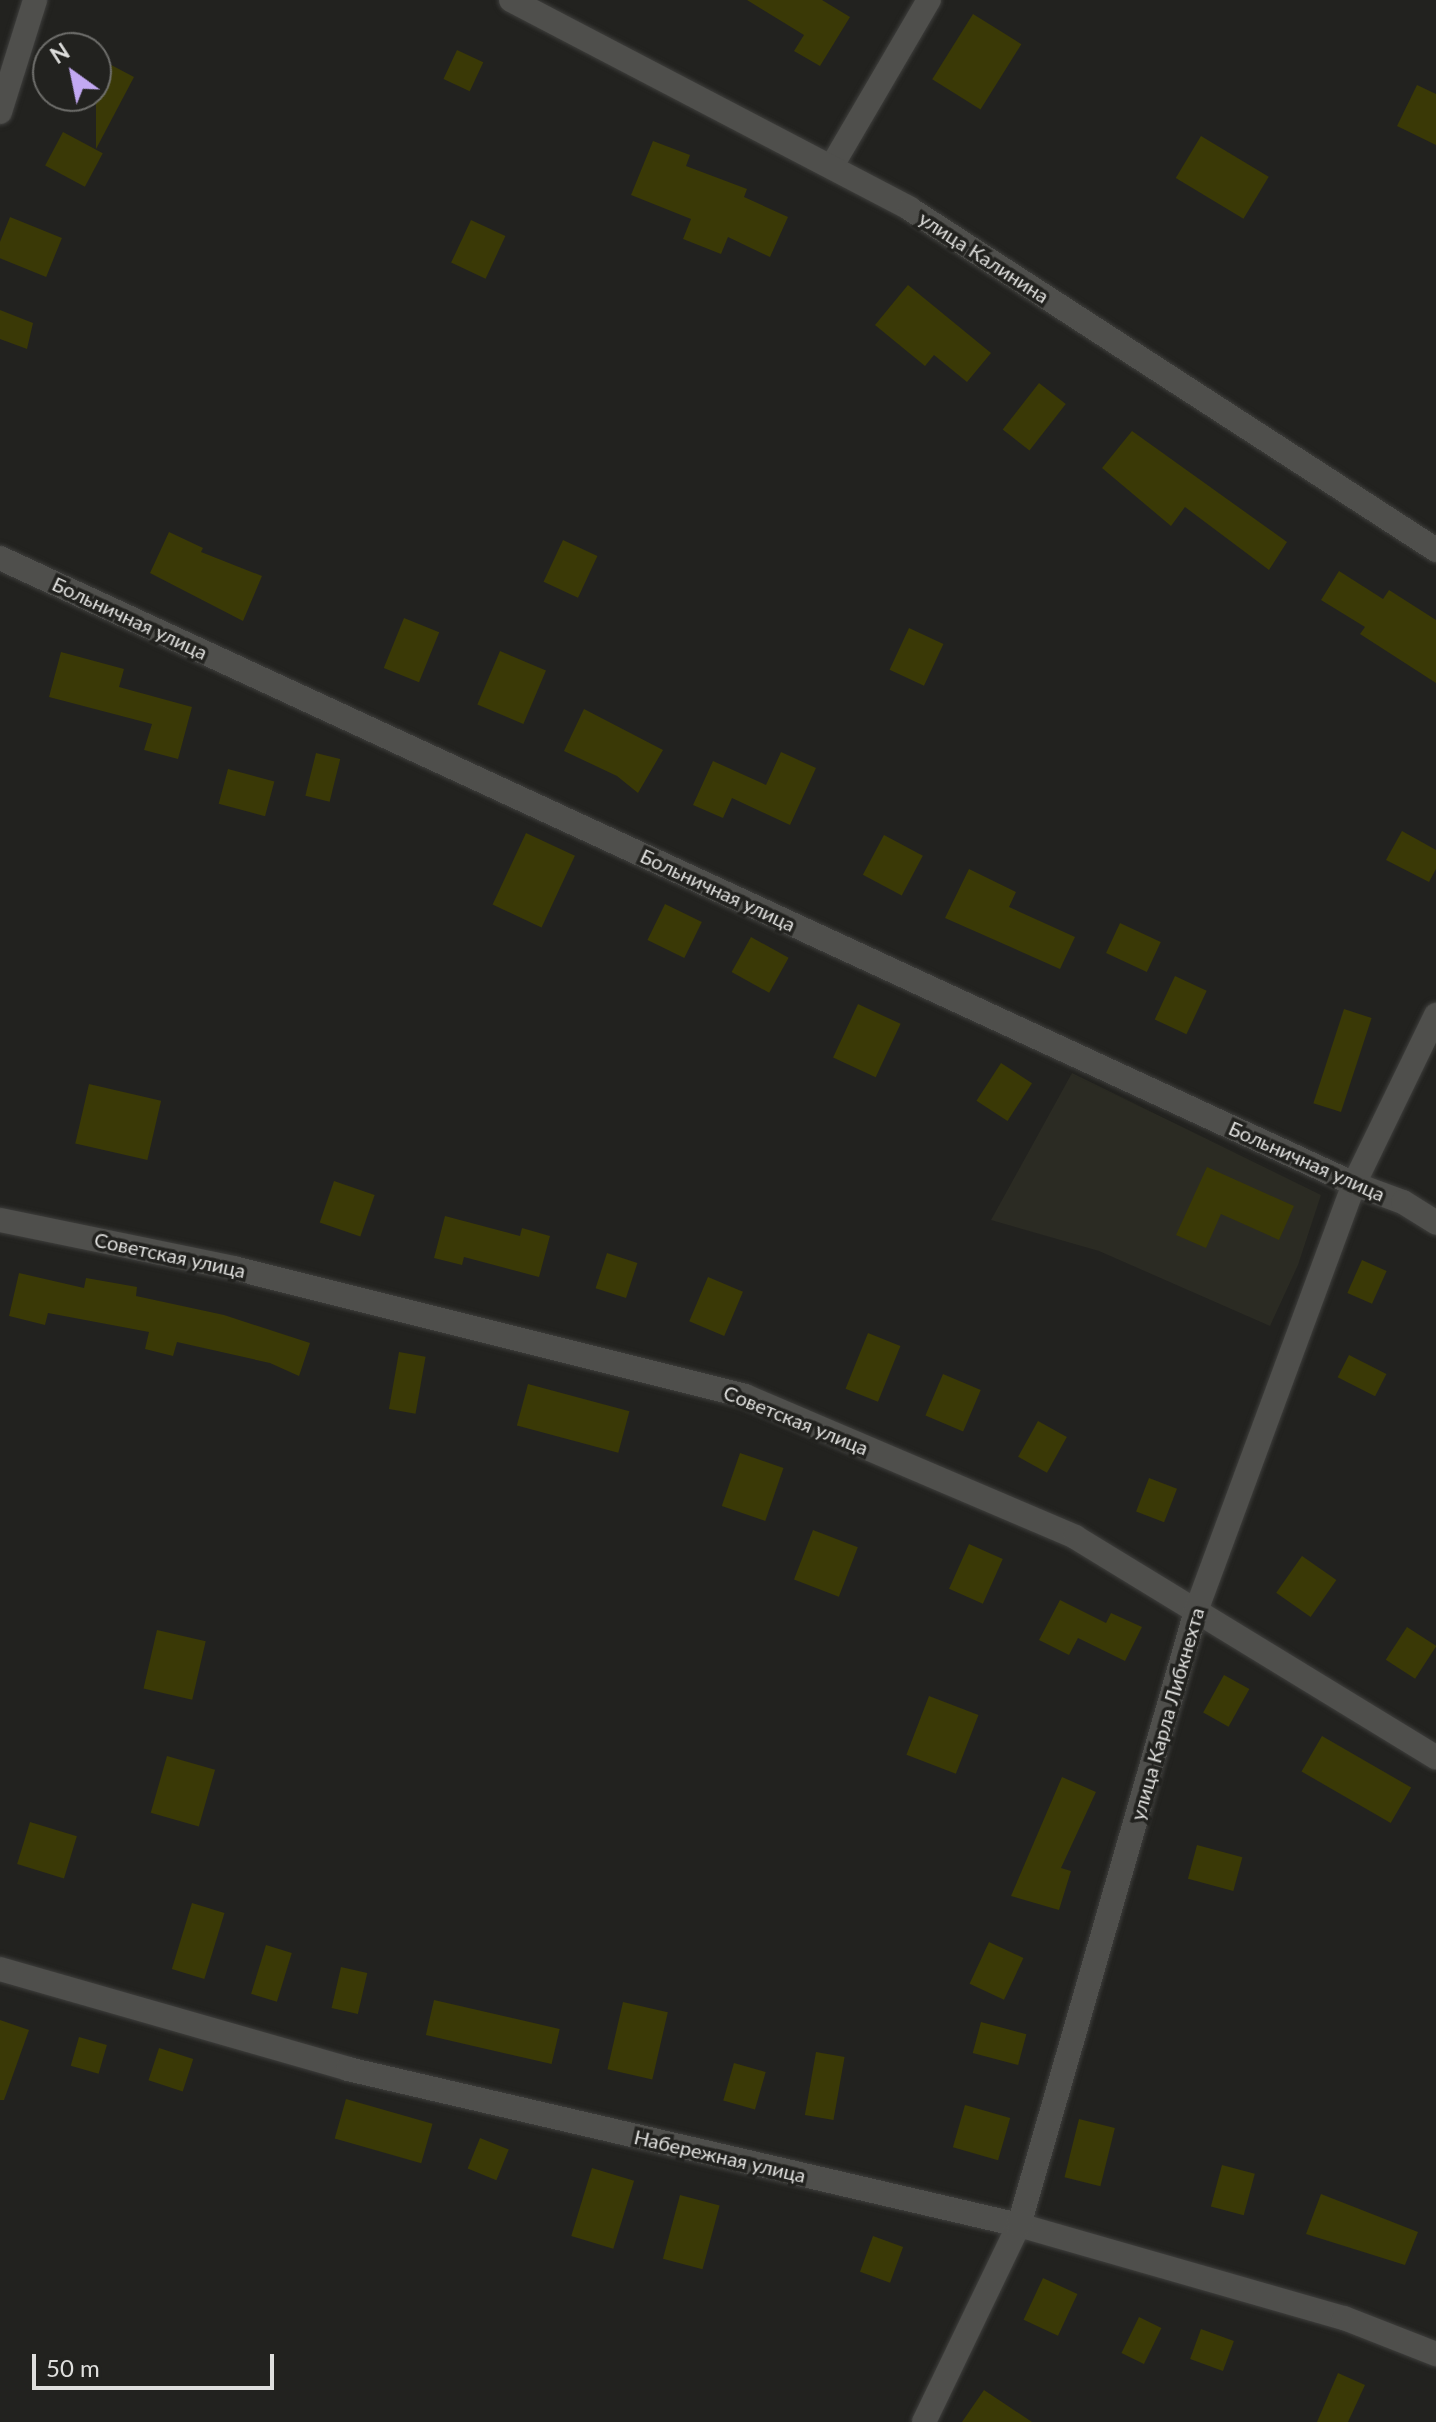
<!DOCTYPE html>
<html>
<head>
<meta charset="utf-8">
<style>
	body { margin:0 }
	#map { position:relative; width:1436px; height:2422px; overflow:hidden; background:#22221f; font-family:Lato,sans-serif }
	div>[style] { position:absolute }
	.built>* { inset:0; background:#2b2b23 }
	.building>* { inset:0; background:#3a3906; transform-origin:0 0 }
	.roads { filter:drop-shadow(0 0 2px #3e3e3c) drop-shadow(0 0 2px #3e3e3c) }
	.street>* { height:24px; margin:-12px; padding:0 12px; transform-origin:12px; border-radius:12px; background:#4f4f4c }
	.secondary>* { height:24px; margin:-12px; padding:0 12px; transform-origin:12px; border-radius:12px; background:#4f4f4c }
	span { translate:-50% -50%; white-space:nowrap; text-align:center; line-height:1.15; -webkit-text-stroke:7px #22221f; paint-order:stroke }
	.street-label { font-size:20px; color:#dfdfdd }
	.north { position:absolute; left:32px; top:32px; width:80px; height:80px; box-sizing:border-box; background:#22221f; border:2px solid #6e6e6b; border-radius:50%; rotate:327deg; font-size:22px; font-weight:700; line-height:32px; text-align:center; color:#dfdfdd }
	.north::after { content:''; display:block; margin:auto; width:28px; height:36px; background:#c2a8f2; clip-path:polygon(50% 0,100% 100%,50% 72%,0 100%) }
	.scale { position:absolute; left:32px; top:2354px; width:242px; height:36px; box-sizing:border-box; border:4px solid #dfdfdd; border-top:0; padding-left:10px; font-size:24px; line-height:28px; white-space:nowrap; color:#dfdfdd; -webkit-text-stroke:6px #22221f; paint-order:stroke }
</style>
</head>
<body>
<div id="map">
	<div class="built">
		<i style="clip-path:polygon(1072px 1073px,1321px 1195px,1298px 1265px,1270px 1326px,1099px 1251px,991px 1220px)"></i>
	</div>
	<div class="building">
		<i style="clip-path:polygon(747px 0,822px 0,850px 17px,820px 66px,794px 51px,804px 35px)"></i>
		<i style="left:973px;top:14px;width:57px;height:77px;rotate:32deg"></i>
		<i style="left:457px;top:50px;width:29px;height:32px;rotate:25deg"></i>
		<i style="clip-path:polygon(96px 57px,134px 77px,96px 149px)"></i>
		<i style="clip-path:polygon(1417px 85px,1436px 94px,1436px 145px,1397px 126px)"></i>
		<i style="left:63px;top:132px;width:45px;height:38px;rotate:28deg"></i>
		<i style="left:1201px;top:136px;width:79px;height:49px;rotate:31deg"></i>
		<i style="clip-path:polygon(653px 141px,690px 155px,686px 166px,747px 189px,744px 197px,788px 217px,770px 257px,728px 237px,721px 254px,683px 239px,691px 219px,631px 195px)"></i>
		<i style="left:10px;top:217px;width:56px;height:42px;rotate:22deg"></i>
		<i style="left:471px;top:220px;width:38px;height:47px;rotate:25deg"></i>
		<i style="clip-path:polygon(908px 285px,991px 353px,967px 382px,934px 355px,925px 366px,875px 325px)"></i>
		<i style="clip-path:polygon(0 310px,33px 323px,27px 349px,0 339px)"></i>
		<i style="left:1039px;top:383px;width:34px;height:59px;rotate:38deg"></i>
		<i style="clip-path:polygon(1132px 431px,1287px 542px,1269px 570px,1185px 507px,1171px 526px,1102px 468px)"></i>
		<i style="clip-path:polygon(169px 532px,203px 548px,201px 552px,262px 576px,243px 621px,150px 573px)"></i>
		<i style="left:563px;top:540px;width:38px;height:46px;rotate:25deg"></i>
		<i style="clip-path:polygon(1339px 571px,1383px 599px,1389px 590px,1436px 620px,1436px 683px,1360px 634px,1365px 627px,1321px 600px)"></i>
		<i style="left:404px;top:618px;width:38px;height:54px;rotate:22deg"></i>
		<i style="left:909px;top:628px;width:38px;height:46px;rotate:25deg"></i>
		<i style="left:500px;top:651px;width:50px;height:58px;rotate:23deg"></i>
		<i style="clip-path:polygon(61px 652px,124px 669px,119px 687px,192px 707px,178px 759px,144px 750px,152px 724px,49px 697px)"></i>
		<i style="clip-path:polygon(584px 709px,663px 750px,638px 793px,617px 776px,564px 751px)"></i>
		<i style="clip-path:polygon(781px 752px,816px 768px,790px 825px,732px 798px,723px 818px,693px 805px,713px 761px,766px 785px)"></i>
		<i style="left:316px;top:753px;width:25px;height:44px;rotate:14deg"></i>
		<i style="left:228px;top:769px;width:48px;height:36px;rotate:15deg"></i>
		<i style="clip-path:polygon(1402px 831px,1436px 850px,1436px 869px,1429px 882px,1386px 860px)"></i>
		<i style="left:526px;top:833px;width:54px;height:79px;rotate:25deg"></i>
		<i style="left:884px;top:835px;width:44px;height:45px;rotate:28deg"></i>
		<i style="clip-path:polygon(969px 869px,1016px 892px,1009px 907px,1075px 937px,1060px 969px,945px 918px)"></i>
		<i style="left:665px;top:904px;width:41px;height:40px;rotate:26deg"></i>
		<i style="left:1120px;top:923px;width:45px;height:33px;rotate:25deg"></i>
		<i style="left:751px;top:937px;width:43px;height:40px;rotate:29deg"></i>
		<i style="left:1175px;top:976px;width:35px;height:48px;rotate:25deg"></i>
		<i style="left:858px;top:1004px;width:47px;height:59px;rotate:25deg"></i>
		<i style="left:1344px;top:1009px;width:29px;height:99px;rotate:18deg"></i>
		<i style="left:1001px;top:1063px;width:37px;height:45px;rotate:33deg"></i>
		<i style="left:89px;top:1084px;width:74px;height:61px;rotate:13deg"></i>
		<i style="clip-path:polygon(1207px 1167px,1294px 1206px,1279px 1240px,1221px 1214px,1206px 1248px,1176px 1235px)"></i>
		<i style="left:334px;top:1181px;width:43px;height:44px;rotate:19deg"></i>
		<i style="clip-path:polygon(445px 1216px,520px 1236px,522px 1228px,550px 1236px,539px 1277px,464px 1257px,462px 1265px,434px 1258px)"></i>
		<i style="left:607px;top:1253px;width:32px;height:37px;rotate:18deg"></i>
		<i style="left:1362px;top:1260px;width:27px;height:36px;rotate:24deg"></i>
		<i style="clip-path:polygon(19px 1273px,84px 1288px,86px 1278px,137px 1287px,136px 1296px,224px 1315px,310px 1343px,299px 1376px,270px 1363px,177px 1342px,173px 1356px,145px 1349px,149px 1332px,48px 1313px,45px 1325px,9px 1316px)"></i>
		<i style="left:708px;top:1277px;width:38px;height:48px;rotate:23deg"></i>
		<i style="left:868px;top:1333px;width:35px;height:60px;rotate:22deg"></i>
		<i style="left:399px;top:1352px;width:27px;height:58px;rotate:10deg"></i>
		<i style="left:1349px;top:1355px;width:42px;height:25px;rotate:27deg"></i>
		<i style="left:943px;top:1374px;width:41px;height:45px;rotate:23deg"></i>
		<i style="left:528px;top:1384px;width:105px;height:43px;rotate:15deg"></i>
		<i style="left:1038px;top:1421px;width:33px;height:41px;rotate:29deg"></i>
		<i style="left:740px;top:1453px;width:46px;height:56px;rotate:19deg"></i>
		<i style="left:1149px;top:1478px;width:30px;height:36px;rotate:21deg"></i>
		<i style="left:813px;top:1530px;width:48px;height:53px;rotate:21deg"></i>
		<i style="left:969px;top:1544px;width:37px;height:49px;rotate:24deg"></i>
		<i style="left:1302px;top:1556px;width:42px;height:45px;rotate:35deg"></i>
		<i style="clip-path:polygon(1060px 1600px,1106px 1623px,1111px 1613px,1142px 1627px,1125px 1661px,1078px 1638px,1069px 1655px,1039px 1640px)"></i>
		<i style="left:1407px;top:1627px;width:35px;height:39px;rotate:33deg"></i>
		<i style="left:157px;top:1630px;width:50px;height:60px;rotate:13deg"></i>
		<i style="left:1224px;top:1675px;width:29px;height:43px;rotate:29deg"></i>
		<i style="left:929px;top:1696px;width:53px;height:63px;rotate:21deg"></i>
		<i style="left:1322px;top:1736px;width:103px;height:41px;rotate:30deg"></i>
		<i style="left:167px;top:1756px;width:50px;height:59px;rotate:16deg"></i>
		<i style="clip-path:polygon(1062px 1777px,1096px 1792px,1061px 1868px,1071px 1871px,1059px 1910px,1011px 1896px)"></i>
		<i style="left:30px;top:1822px;width:49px;height:44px;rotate:17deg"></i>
		<i style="left:1197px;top:1845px;width:47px;height:35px;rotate:15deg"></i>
		<i style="left:192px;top:1903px;width:34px;height:69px;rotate:17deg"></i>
		<i style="left:989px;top:1942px;width:38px;height:46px;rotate:25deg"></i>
		<i style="left:266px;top:1945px;width:27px;height:51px;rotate:17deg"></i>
		<i style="left:341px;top:1967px;width:27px;height:42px;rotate:13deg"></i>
		<i style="left:434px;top:2000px;width:129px;height:36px;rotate:13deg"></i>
		<i style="left:623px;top:2002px;width:46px;height:69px;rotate:13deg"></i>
		<i style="clip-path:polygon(0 2020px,29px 2030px,4px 2100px,0 2100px)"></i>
		<i style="left:981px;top:2022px;width:47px;height:32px;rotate:15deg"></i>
		<i style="left:79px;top:2037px;width:29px;height:30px;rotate:16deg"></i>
		<i style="left:159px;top:2048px;width:36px;height:34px;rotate:18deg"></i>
		<i style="left:816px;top:2052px;width:29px;height:64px;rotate:10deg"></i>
		<i style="left:734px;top:2063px;width:33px;height:39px;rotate:16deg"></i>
		<i style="left:346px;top:2099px;width:90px;height:41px;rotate:16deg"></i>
		<i style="left:965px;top:2105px;width:47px;height:44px;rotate:16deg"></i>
		<i style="left:1079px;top:2119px;width:37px;height:60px;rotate:14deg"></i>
		<i style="left:480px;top:2138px;width:31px;height:33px;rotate:22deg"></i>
		<i style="left:1222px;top:2165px;width:34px;height:43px;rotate:15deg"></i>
		<i style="left:592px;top:2168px;width:44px;height:71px;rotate:17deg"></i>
		<i style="clip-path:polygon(1321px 2194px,1418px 2232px,1405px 2265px,1306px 2234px)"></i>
		<i style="left:680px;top:2195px;width:41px;height:66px;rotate:15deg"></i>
		<i style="left:873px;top:2236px;width:32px;height:38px;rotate:20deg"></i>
		<i style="left:1043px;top:2278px;width:38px;height:46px;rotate:25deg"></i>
		<i style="left:1139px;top:2317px;width:25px;height:40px;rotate:26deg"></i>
		<i style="left:1201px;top:2329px;width:35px;height:32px;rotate:20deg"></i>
		<i style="clip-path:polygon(1338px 2373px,1365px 2385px,1348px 2422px,1317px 2422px)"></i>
		<i style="clip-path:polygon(984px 2390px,1032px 2422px,962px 2422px)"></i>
	</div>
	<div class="roads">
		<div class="street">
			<i style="left:833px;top:164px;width:190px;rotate:-59.7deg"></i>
			<i style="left:0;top:558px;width:1492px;rotate:24.81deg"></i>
			<i style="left:1354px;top:1184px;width:52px;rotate:20.2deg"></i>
			<i style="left:1403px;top:1202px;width:39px;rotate:32deg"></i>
			<i style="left:0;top:1220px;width:239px;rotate:11.6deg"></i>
			<i style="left:234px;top:1268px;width:527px;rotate:14.06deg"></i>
			<i style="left:745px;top:1396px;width:359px;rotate:23.1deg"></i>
			<i style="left:1075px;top:1537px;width:423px;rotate:31.4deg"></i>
			<i style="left:0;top:1969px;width:362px;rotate:16deg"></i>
			<i style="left:348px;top:2069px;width:689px;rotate:13.09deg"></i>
			<i style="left:1019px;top:2225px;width:338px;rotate:16deg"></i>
			<i style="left:1344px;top:2318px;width:99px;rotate:21.4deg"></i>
			<i style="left:924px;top:2422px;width:219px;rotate:-64.3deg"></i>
			<i style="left:1019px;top:2225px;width:639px;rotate:-73.92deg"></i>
			<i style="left:1196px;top:1611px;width:455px;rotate:-69.7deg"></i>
			<i style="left:1354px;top:1184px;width:188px;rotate:-64.1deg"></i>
		</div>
		<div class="secondary">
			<i style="left:511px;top:0;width:450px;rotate:27.6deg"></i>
			<i style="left:910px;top:209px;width:627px;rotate:32.95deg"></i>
			<i style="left:0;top:112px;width:117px;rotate:-72.6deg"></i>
		</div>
	</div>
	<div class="street-label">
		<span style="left:984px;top:257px;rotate:33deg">улица Калинина</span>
		<span style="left:130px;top:618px;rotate:25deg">Больничная улица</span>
		<span style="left:718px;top:890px;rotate:25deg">Больничная улица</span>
		<span style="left:1307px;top:1161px;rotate:24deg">Больничная улица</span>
		<span style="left:170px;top:1255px;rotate:12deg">Советская улица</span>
		<span style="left:796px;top:1420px;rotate:22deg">Советская улица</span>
		<span style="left:1167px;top:1714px;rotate:-74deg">улица Карла Либкнехта</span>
		<span style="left:720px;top:2156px;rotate:13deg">Набережная улица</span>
	</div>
	<div class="north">N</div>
	<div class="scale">50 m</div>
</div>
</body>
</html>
